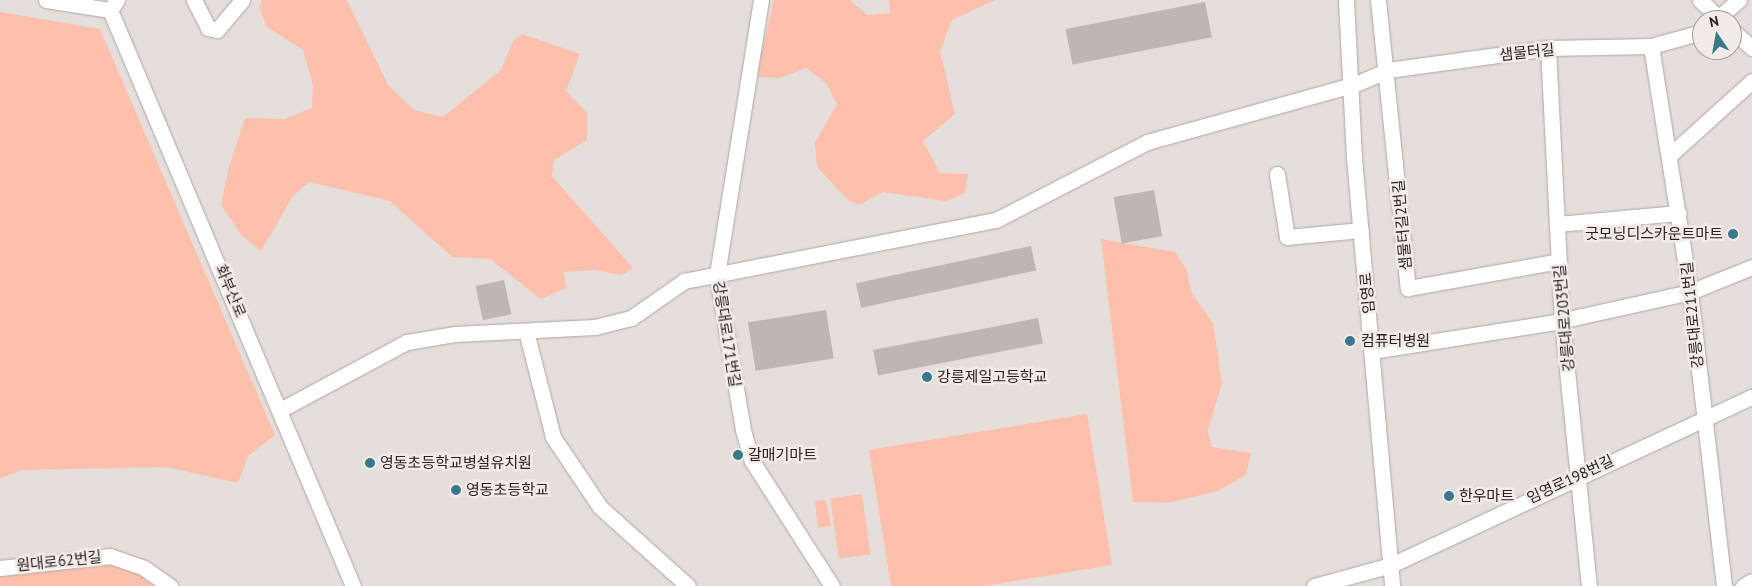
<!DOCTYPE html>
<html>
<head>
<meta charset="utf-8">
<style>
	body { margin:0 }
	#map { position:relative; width:1752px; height:586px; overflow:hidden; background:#e6dedb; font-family:"PT Sans","Noto Sans KR",sans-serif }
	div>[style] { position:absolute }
	.green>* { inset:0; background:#fcc0ad; transform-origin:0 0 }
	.building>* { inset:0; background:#beb6b3; transform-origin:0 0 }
	.roads { filter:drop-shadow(0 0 1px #afa7a5) drop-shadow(0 0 1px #afa7a5) }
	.minor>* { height:15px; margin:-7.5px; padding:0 7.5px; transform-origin:7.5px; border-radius:7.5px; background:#fff }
	.dots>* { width:14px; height:14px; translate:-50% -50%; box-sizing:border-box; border:2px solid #f3ebe8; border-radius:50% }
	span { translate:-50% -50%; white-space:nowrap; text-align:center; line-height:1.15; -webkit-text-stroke:5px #f3ebe8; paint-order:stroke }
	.street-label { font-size:15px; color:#262322 }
	.poi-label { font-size:15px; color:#262322 }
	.right { translate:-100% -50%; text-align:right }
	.left { translate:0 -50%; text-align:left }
	.north { position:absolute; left:1692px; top:10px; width:50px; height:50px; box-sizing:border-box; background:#f3ebe8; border:1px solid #a19b99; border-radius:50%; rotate:348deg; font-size:14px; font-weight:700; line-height:20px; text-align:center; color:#262322 }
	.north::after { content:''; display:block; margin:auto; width:18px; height:22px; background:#387a8c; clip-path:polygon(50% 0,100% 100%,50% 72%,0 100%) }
</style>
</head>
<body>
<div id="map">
	<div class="green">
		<i style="clip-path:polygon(262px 0,347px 0,388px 85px,414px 110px,443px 117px,501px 70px,513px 41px,522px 34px,580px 54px,566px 91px,587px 113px,587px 140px,554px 160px,552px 176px,633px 268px,622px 275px,593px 270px,564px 272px,566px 288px,541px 299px,490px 259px,452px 257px,390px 201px,309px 182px,293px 196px,261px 251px,242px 236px,221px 205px,228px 171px,245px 118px,284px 119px,312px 108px,313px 85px,303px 50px,266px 26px,259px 6px)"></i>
		<i style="clip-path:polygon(774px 0,849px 0,868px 15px,890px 13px,889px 0,995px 0,952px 20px,940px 51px,955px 114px,923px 141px,940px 173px,968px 174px,965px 193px,946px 201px,883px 192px,859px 205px,848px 200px,817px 167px,815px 143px,837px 104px,826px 83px,806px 68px,780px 78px,756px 77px)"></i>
		<i style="clip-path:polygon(0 12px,100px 29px,275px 435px,248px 456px,238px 483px,166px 467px,23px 470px,0 478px)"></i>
		<i style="clip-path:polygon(1101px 239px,1175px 252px,1187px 270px,1191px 292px,1213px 323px,1222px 383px,1208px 431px,1212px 447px,1251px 453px,1246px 475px,1218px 491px,1167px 503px,1133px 502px)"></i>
		<i style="clip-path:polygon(1087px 414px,1112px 565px,984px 586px,891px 586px,869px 450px)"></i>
		<i style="left:862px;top:494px;width:61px;height:32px;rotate:82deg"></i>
		<i style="clip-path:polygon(826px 500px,831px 526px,818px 528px,815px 501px)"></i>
		<i style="clip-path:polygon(111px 565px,138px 573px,153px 586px,0 586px,0 576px)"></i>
	</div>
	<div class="building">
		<i style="left:1205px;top:2px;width:36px;height:142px;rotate:79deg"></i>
		<i style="left:1154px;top:190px;width:47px;height:41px;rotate:80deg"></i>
		<i style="left:1031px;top:246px;width:25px;height:179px;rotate:78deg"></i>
		<i style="left:504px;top:280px;width:35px;height:29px;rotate:78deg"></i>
		<i style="left:826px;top:310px;width:49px;height:79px;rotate:81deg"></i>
		<i style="left:1038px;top:318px;width:26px;height:168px;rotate:79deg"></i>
	</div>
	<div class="roads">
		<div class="minor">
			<i style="left:46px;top:0;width:65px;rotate:8.9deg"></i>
			<i style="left:117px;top:0;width:12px;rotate:125deg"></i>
			<i style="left:110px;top:10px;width:625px;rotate:67.13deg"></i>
			<i style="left:194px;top:0;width:31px;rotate:63deg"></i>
			<i style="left:208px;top:28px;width:9px;rotate:13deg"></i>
			<i style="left:217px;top:30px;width:39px;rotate:-50deg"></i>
			<i style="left:761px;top:0;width:279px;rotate:99.1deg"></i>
			<i style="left:717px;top:276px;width:156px;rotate:80.4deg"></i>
			<i style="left:743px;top:430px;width:32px;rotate:74deg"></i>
			<i style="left:752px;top:461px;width:148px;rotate:57.4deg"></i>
			<i style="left:1346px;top:0;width:158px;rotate:87.1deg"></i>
			<i style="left:1354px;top:158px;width:430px;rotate:84.9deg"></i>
			<i style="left:1378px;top:0;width:290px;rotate:84.1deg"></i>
			<i style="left:1408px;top:288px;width:153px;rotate:-10.1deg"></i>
			<i style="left:1700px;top:0;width:29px;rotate:44deg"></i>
			<i style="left:1718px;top:18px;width:28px;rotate:-41deg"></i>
			<i style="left:1732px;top:30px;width:27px;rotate:42deg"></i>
			<i style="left:1651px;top:46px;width:249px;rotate:81deg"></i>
			<i style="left:1690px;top:292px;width:296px;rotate:83.4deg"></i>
			<i style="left:1548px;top:48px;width:273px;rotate:87.1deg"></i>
			<i style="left:1562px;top:321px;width:266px;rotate:84.2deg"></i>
			<i style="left:1670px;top:155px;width:110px;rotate:-42.1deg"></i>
			<i style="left:1277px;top:174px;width:64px;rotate:81deg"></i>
			<i style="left:1287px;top:237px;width:74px;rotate:-5.4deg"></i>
			<i style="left:1557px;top:224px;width:122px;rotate:-5.2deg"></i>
			<i style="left:526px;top:331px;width:109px;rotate:75.7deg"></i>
			<i style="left:553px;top:437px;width:84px;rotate:56.1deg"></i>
			<i style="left:600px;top:507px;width:118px;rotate:41.9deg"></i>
			<i style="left:1372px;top:351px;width:185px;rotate:-9deg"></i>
			<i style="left:1555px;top:322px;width:138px;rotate:-12.5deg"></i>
			<i style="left:1690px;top:292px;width:67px;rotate:-22deg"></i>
			<i style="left:280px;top:410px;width:144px;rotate:-28.2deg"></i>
			<i style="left:407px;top:342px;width:49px;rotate:-9.5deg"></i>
			<i style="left:455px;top:334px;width:140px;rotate:-2.9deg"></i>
			<i style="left:595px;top:327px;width:37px;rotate:-14deg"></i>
			<i style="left:631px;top:318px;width:65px;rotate:-34.9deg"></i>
			<i style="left:684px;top:281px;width:318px;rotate:-11.1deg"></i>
			<i style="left:996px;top:220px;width:170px;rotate:-27.3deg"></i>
			<i style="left:1147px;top:142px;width:214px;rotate:-15.5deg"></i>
			<i style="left:1353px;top:85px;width:38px;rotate:-23deg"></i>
			<i style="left:1388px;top:70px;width:162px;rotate:-7.8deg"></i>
			<i style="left:1548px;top:48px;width:103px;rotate:-1.1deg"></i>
			<i style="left:1651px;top:46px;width:53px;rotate:-15.4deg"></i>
			<i style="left:0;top:568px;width:111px;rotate:-6.2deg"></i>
			<i style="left:110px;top:556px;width:36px;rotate:19deg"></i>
			<i style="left:144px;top:568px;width:32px;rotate:35deg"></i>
			<i style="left:1314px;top:586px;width:80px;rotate:-15.3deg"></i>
			<i style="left:1391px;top:565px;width:398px;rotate:-25deg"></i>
			<i style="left:1743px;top:586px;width:10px;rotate:-29deg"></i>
		</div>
	</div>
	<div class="dots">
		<i style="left:1733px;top:234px;background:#387a8c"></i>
		<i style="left:1350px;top:341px;background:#387a8c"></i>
		<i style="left:927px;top:377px;background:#387a8c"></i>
		<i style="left:738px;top:455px;background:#387a8c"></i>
		<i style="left:370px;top:463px;background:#387a8c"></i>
		<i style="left:456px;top:490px;background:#387a8c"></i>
		<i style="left:1449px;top:496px;background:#387a8c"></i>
	</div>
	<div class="street-label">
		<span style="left:1527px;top:52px;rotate:-6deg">샘물터길</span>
		<span style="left:1402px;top:225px;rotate:-95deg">샘물터길2번길</span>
		<span style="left:231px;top:291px;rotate:67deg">화부산로</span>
		<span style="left:1367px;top:293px;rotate:-95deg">임영로</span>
		<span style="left:1692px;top:315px;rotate:-96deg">강릉대로211번길</span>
		<span style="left:1564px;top:318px;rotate:-95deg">강릉대로203번길</span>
		<span style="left:727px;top:334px;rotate:81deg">강릉대로171번길</span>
		<span style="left:1570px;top:479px;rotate:-25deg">임영로198번길</span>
		<span style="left:59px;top:561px;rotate:-6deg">원대로62번길</span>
	</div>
	<div class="poi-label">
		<span class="right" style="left:1723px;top:234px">굿모닝디스카운트마트</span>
		<span class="left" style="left:1361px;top:341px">컴퓨터병원</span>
		<span class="left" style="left:937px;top:377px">강릉제일고등학교</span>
		<span class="left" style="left:748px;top:455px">갈매기마트</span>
		<span class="left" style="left:380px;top:463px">영동초등학교병설유치원</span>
		<span class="left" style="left:466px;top:490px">영동초등학교</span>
		<span class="left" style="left:1459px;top:496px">한우마트</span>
	</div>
	<div class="north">N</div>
</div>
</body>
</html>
